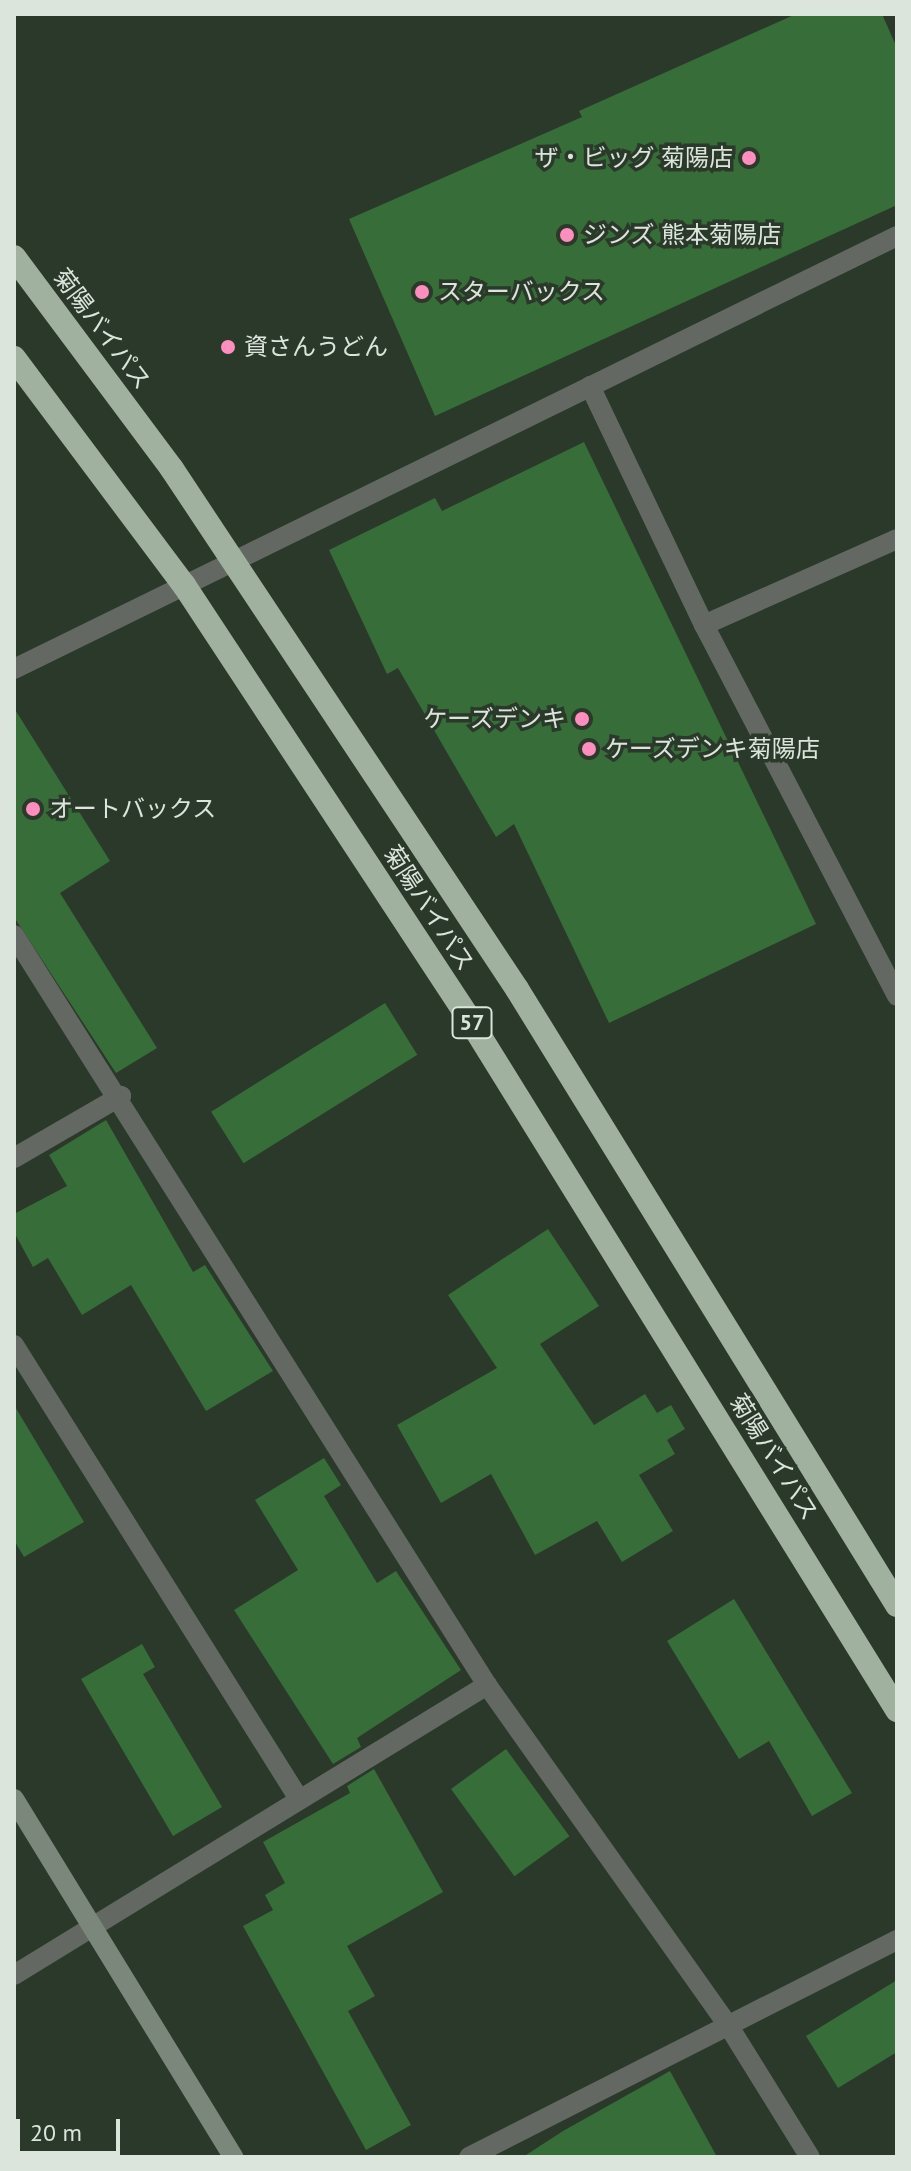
<!DOCTYPE html>
<html>
<head>
<meta charset="utf-8">
<style>
	body { margin:0 }
	#map { position:relative; width:911px; height:2171px; overflow:hidden; background:#2b392b; font-family:"PT Sans","Noto Sans JP",sans-serif }
	div>[style] { position:absolute }
	.building>* { inset:0; background:#376d38; transform-origin:0 0 }
	.street>* { height:20px; margin:-10px; padding:0 10px; transform-origin:10px; border-radius:10px; background:#636962 }
	.secondary>* { height:20px; margin:-10px; padding:0 10px; transform-origin:10px; border-radius:10px; background:#7c877b }
	.highway>* { height:24px; margin:-12px; padding:0 12px; transform-origin:12px; border-radius:12px; background:#a0b1a0 }
	.dots>* { width:22px; height:22px; translate:-50% -50%; box-sizing:border-box; border:4px solid #2b392b; border-radius:50% }
	span { translate:-50% -50%; white-space:nowrap; text-align:center; line-height:1.15; -webkit-text-stroke:7px #2b392b; paint-order:stroke }
	.shield-label span { padding:2px 6px; background:#2b392b; border:2px solid; border-radius:6px; -webkit-text-stroke-width:0 }
	.shield-label { font-size:22px; color:#dce5db; font-weight:700 }
	.poi-label { font-size:24px; color:#dce5db }
	.right { translate:-100% -50%; text-align:right }
	.left { translate:0 -50%; text-align:left }
	.street-label { font-size:24px; color:#dce5db }
	.frame { position:absolute; inset:0; border:16px solid #dce5db; pointer-events:none }
	.scale { position:absolute; left:16px; top:2119px; width:104px; height:36px; box-sizing:border-box; border:4px solid #dce5db; border-top:0; padding-left:10px; font-size:24px; line-height:28px; white-space:nowrap; color:#dce5db; -webkit-text-stroke:6px #2b392b; paint-order:stroke }
</style>
</head>
<body>
<div id="map">
	<div class="building">
		<i style="clip-path:polygon(796px 14px,882px 14px,897px 48px,897px 205px,435px 416px,349px 219px,582px 117px,579px 111px)"></i>
		<i style="clip-path:polygon(584px 442px,816px 924px,609px 1023px,514px 824px,496px 837px,398px 668px,387px 674px,329px 550px,435px 498px,442px 511px)"></i>
		<i style="clip-path:polygon(14px 708px,110px 861px,60px 893px,157px 1048px,116px 1073px,14px 917px)"></i>
		<i style="left:385px;top:1003px;width:61px;height:205px;rotate:58deg"></i>
		<i style="clip-path:polygon(106px 1120px,193px 1272px,205px 1265px,273px 1371px,206px 1411px,131px 1285px,82px 1315px,48px 1258px,33px 1267px,14px 1232px,14px 1214px,67px 1186px,49px 1155px)"></i>
		<i style="clip-path:polygon(548px 1229px,599px 1306px,540px 1344px,594px 1425px,645px 1394px,657px 1413px,671px 1405px,685px 1429px,667px 1440px,675px 1454px,639px 1475px,673px 1531px,622px 1562px,597px 1521px,535px 1555px,491px 1474px,441px 1503px,397px 1425px,497px 1368px,448px 1295px)"></i>
		<i style="clip-path:polygon(14px 1405px,84px 1522px,24px 1557px,14px 1540px)"></i>
		<i style="clip-path:polygon(324px 1458px,341px 1485px,324px 1496px,377px 1583px,396px 1571px,461px 1670px,357px 1738px,361px 1747px,333px 1764px,234px 1610px,298px 1570px,255px 1500px)"></i>
		<i style="clip-path:polygon(734px 1599px,852px 1793px,812px 1816px,769px 1741px,739px 1759px,667px 1641px)"></i>
		<i style="clip-path:polygon(142px 1644px,155px 1667px,143px 1674px,222px 1807px,173px 1836px,81px 1679px)"></i>
		<i style="left:506px;top:1749px;width:108px;height:68px;rotate:54deg"></i>
		<i style="clip-path:polygon(374px 1769px,443px 1892px,347px 1946px,375px 1996px,348px 2011px,411px 2125px,366px 2150px,243px 1926px,273px 1910px,265px 1895px,285px 1883px,263px 1842px,350px 1793px,347px 1786px)"></i>
		<i style="clip-path:polygon(897px 1980px,897px 2052px,838px 2088px,806px 2036px)"></i>
		<i style="clip-path:polygon(670px 2071px,717px 2157px,523px 2157px,563px 2131px)"></i>
	</div>
	<div class="street">
		<i style="left:590px;top:386px;width:265px;rotate:64.5deg"></i>
		<i style="left:704px;top:625px;width:418px;rotate:62.5deg"></i>
		<i style="left:704px;top:625px;width:211px;rotate:-24deg"></i>
		<i style="left:14px;top:669px;width:983px;rotate:-26.12deg"></i>
		<i style="left:14px;top:935px;width:887px;rotate:57.76deg"></i>
		<i style="left:487px;top:1685px;width:417px;rotate:54.7deg"></i>
		<i style="left:728px;top:2025px;width:155px;rotate:58.2deg"></i>
		<i style="left:14px;top:1158px;width:124px;rotate:-30.1deg"></i>
		<i style="left:14px;top:1345px;width:536px;rotate:57.88deg"></i>
		<i style="left:14px;top:1975px;width:555px;rotate:-31.51deg"></i>
		<i style="left:469px;top:2157px;width:480px;rotate:-26.9deg"></i>
	</div>
	<div class="secondary">
		<i style="left:14px;top:1799px;width:420px;rotate:58.5deg"></i>
	</div>
	<div class="highway">
		<i style="left:14px;top:257px;width:264px;rotate:53.3deg"></i>
		<i style="left:172px;top:469px;width:624px;rotate:56.44deg"></i>
		<i style="left:517px;top:989px;width:724px;rotate:58.33deg"></i>
		<i style="left:14px;top:358px;width:284px;rotate:53.2deg"></i>
		<i style="left:184px;top:585px;width:513px;rotate:56.68deg"></i>
		<i style="left:466px;top:1014px;width:819px;rotate:58.23deg"></i>
	</div>
	<div class="dots">
		<i style="left:749px;top:158px;background:#fe8ebe"></i>
		<i style="left:567px;top:235px;background:#fe8ebe"></i>
		<i style="left:422px;top:292px;background:#fe8ebe"></i>
		<i style="left:228px;top:347px;background:#fe8ebe"></i>
		<i style="left:582px;top:719px;background:#fe8ebe"></i>
		<i style="left:589px;top:749px;background:#fe8ebe"></i>
		<i style="left:33px;top:809px;background:#fe8ebe"></i>
	</div>
	<div class="shield-label">
		<span style="left:472px;top:1023px">57</span>
	</div>
	<div class="poi-label">
		<span class="right" style="left:733px;top:158px">ザ・ビッグ 菊陽店</span>
		<span class="left" style="left:583px;top:235px">ジンズ 熊本菊陽店</span>
		<span class="left" style="left:438px;top:292px">スターバックス</span>
		<span class="left" style="left:244px;top:347px">資さんうどん</span>
		<span class="right" style="left:566px;top:719px">ケーズデンキ</span>
		<span class="left" style="left:605px;top:749px">ケーズデンキ菊陽店</span>
		<span class="left" style="left:49px;top:809px">オートバックス</span>
	</div>
	<div class="street-label">
		<span style="left:102px;top:329px;rotate:53deg">菊陽バイパス</span>
		<span style="left:429px;top:908px;rotate:57deg">菊陽バイパス</span>
		<span style="left:774px;top:1457px;rotate:58deg">菊陽バイパス</span>
	</div>
	<div class="frame"></div>
	<div class="scale">20 m</div>
</div>
</body>
</html>
